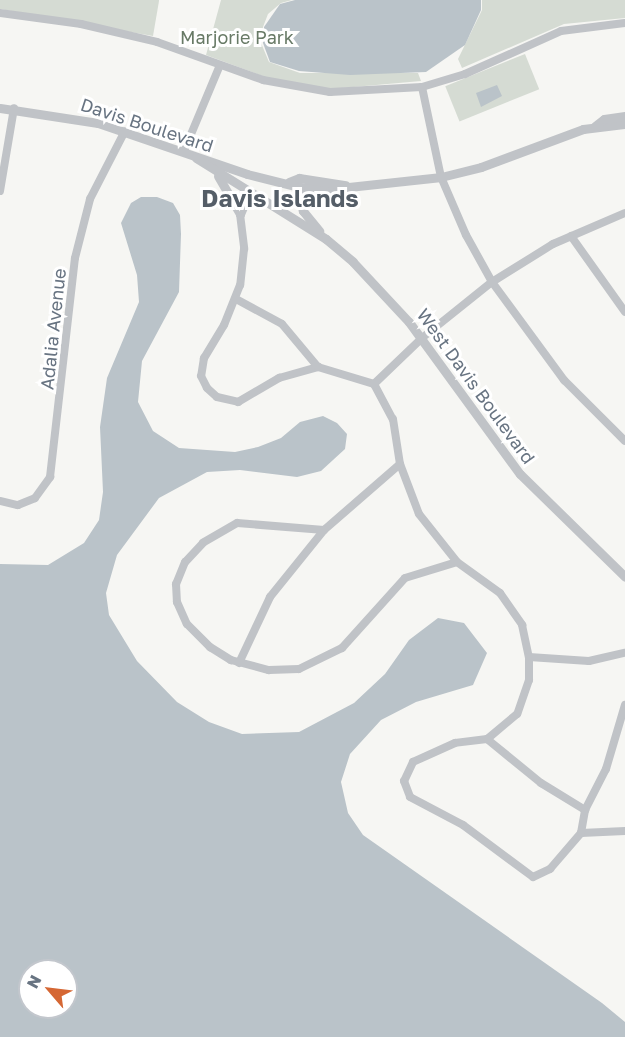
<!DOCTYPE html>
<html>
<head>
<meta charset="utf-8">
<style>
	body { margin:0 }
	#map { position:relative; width:625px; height:1037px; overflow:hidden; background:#f6f6f3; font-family:"Golos Text",sans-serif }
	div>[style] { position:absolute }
	.green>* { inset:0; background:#d5dbd3; transform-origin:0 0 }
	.water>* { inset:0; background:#bac3c9 }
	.minor>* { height:8px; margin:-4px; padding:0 4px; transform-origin:4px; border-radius:4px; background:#c0c3c7 }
	.tertiary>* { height:9px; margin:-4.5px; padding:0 4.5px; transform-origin:4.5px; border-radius:4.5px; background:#c0c3c7 }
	span { translate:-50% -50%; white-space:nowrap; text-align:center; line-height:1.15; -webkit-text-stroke:6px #fff; paint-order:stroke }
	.park-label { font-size:18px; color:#687a66 }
	.street-label { font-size:18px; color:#687482 }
	.district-label { font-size:24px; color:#555e68; font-weight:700 }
	.north { position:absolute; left:18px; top:959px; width:60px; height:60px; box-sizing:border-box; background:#fff; border:2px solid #c3c7cd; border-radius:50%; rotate:298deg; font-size:16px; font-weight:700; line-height:24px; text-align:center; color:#687482 }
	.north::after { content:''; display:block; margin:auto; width:21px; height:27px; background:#d56734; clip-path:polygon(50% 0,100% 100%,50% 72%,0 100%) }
</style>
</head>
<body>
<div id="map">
	<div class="green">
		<i style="clip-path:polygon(0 0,159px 0,159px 1px,153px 36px,0 9px)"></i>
		<i style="clip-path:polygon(221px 0,292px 0,281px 3px,268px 14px,263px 27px,261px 43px,269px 62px,300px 73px,418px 73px,421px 81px,331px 89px,279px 82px,206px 55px)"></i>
		<i style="clip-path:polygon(482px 0,625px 0,625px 18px,564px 24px,462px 68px,458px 59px,482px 10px)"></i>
		<i style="left:525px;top:54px;width:38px;height:86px;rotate:68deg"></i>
	</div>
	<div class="water">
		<i style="clip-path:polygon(295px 0,481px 0,481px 10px,465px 45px,426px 72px,350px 75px,299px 71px,270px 62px,263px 43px,264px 27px,280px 4px)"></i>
		<i style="clip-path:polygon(497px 85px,502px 96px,481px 107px,476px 93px)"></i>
		<i style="clip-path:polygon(evenodd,141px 197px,157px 197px,173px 203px,180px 215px,181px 234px,179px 292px,142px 361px,138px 402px,153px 431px,179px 448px,235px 452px,258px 447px,281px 438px,300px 422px,323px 416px,337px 423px,347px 434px,345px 449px,321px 471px,297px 477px,240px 470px,207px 472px,159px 498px,117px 555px,106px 593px,109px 615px,137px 661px,177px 702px,209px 722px,242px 734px,299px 732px,354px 703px,385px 674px,409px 640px,438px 618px,464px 623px,487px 653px,473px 685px,416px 702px,381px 720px,350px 754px,341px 782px,348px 813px,363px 835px,602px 1003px,625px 1022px,625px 1037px,0 1037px,0 564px,48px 565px,84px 543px,99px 520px,103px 492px,100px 427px,107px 378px,139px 302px,137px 275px,121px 223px,131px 203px,141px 197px,30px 971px,66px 971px,66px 1007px,30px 1007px,30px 971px)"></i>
	</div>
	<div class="minor">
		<i style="left:0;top:13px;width:82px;rotate:7.7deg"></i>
		<i style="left:81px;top:24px;width:78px;rotate:13.3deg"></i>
		<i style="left:157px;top:42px;width:113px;rotate:19.7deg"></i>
		<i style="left:263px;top:80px;width:68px;rotate:10.2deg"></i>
		<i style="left:330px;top:92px;width:92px;rotate:-3.1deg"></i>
		<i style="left:422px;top:87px;width:45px;rotate:-16.8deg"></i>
		<i style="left:465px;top:74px;width:105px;rotate:-24.1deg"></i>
		<i style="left:561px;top:31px;width:64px;rotate:-7.1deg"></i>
		<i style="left:422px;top:87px;width:92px;rotate:78.1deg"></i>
		<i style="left:441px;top:177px;width:63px;rotate:66.7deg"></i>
		<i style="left:466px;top:235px;width:54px;rotate:61deg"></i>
		<i style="left:492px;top:282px;width:122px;rotate:53.7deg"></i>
		<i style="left:564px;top:380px;width:86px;rotate:45deg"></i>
		<i style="left:184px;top:151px;width:93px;rotate:-67.3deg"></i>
		<i style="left:0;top:191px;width:84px;rotate:-80.4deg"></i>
		<i style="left:240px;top:214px;width:35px;rotate:83deg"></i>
		<i style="left:244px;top:249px;width:36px;rotate:96deg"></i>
		<i style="left:240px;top:285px;width:43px;rotate:111.8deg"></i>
		<i style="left:224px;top:325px;width:39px;rotate:121deg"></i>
		<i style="left:204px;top:358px;width:18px;rotate:99deg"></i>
		<i style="left:201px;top:376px;width:13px;rotate:63deg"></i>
		<i style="left:207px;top:388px;width:13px;rotate:42deg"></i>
		<i style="left:217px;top:397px;width:22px;rotate:13deg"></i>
		<i style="left:238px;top:402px;width:48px;rotate:-30.3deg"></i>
		<i style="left:279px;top:378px;width:41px;rotate:-15.8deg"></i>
		<i style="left:318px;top:367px;width:59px;rotate:16.9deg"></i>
		<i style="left:374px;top:384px;width:40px;rotate:62deg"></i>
		<i style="left:393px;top:419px;width:46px;rotate:81.2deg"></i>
		<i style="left:400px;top:464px;width:53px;rotate:69.2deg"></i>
		<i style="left:419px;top:514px;width:61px;rotate:51.6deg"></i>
		<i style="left:457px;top:562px;width:53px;rotate:35.8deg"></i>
		<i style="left:500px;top:593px;width:39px;rotate:55deg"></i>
		<i style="left:522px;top:625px;width:33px;rotate:78deg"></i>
		<i style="left:529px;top:657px;width:23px;rotate:90deg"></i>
		<i style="left:529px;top:680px;width:36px;rotate:109deg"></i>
		<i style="left:517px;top:714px;width:39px;rotate:140deg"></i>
		<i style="left:487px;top:739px;width:32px;rotate:173deg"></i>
		<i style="left:455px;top:743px;width:46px;rotate:155.7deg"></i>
		<i style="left:413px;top:762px;width:21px;rotate:115deg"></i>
		<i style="left:404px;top:781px;width:17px;rotate:69deg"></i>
		<i style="left:410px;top:797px;width:60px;rotate:27.8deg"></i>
		<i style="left:463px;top:825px;width:87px;rotate:36.6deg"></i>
		<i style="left:533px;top:877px;width:19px;rotate:-25deg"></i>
		<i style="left:550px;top:869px;width:48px;rotate:-49.3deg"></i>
		<i style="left:581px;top:833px;width:44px;rotate:-2.6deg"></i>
		<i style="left:571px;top:236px;width:93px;rotate:54.6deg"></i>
		<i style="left:236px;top:299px;width:52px;rotate:28.5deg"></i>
		<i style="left:282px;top:324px;width:56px;rotate:50.1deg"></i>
		<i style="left:374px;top:384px;width:66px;rotate:-43.8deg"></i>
		<i style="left:422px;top:338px;width:90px;rotate:-38.7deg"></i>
		<i style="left:492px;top:282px;width:72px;rotate:-31.9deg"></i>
		<i style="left:553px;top:244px;width:78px;rotate:-23.3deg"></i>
		<i style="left:400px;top:464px;width:101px;rotate:139deg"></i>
		<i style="left:324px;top:530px;width:87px;rotate:-175.4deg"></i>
		<i style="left:237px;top:523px;width:39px;rotate:150deg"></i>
		<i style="left:203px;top:543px;width:26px;rotate:133deg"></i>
		<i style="left:185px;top:562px;width:24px;rotate:112deg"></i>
		<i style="left:176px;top:584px;width:18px;rotate:87deg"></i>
		<i style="left:177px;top:602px;width:24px;rotate:66deg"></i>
		<i style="left:187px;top:624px;width:33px;rotate:45deg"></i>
		<i style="left:210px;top:647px;width:25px;rotate:32deg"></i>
		<i style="left:231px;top:660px;width:39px;rotate:15deg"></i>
		<i style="left:269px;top:670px;width:30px;rotate:-2deg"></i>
		<i style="left:299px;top:669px;width:48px;rotate:-26deg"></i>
		<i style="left:342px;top:648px;width:94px;rotate:-48deg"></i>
		<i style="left:405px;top:578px;width:54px;rotate:-17.1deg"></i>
		<i style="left:0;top:501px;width:18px;rotate:13deg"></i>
		<i style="left:18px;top:505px;width:18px;rotate:-22deg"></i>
		<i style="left:35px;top:498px;width:26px;rotate:-54deg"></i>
		<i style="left:50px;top:477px;width:220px;rotate:-83.5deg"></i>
		<i style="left:75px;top:258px;width:61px;rotate:-75.7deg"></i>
		<i style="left:90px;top:199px;width:76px;rotate:-62.8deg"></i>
		<i style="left:529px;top:657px;width:60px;rotate:3.8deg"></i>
		<i style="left:589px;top:661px;width:37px;rotate:-13deg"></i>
		<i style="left:239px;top:663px;width:73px;rotate:-64.8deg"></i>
		<i style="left:270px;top:597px;width:86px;rotate:-51.1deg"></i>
		<i style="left:487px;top:739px;width:70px;rotate:39.2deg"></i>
		<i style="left:541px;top:783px;width:52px;rotate:31.5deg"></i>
		<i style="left:581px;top:833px;width:23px;rotate:-80deg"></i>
		<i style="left:585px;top:810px;width:46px;rotate:-62.9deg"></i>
		<i style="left:606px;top:769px;width:67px;rotate:-73.5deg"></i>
	</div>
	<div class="tertiary">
		<i style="left:0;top:108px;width:99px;rotate:8.7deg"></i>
		<i style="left:98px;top:123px;width:157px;rotate:18.9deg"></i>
		<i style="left:247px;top:174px;width:54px;rotate:14deg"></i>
		<i style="left:299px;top:187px;width:31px;rotate:4deg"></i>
		<i style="left:330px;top:189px;width:112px;rotate:-6.2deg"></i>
		<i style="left:441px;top:177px;width:41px;rotate:-14deg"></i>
		<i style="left:481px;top:167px;width:109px;rotate:-20.4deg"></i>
		<i style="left:583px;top:129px;width:42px;rotate:-6.8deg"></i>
		<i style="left:595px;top:126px;width:11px;rotate:-38deg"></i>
		<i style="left:604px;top:119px;width:21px;rotate:-8deg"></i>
		<i style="left:196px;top:158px;width:153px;rotate:31.9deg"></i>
		<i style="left:326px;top:239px;width:35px;rotate:40deg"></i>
		<i style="left:353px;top:262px;width:82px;rotate:47deg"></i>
		<i style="left:409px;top:322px;width:188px;rotate:53.9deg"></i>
		<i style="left:520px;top:474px;width:147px;rotate:44.4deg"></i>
		<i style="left:218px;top:176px;width:44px;rotate:59.9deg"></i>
		<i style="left:289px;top:182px;width:11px;rotate:-22deg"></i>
		<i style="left:299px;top:178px;width:47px;rotate:8.7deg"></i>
		<i style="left:299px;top:187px;width:24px;rotate:81deg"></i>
		<i style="left:303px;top:211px;width:26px;rotate:51deg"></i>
		<i style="left:240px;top:214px;width:15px;rotate:-67deg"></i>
		<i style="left:246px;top:200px;width:17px;rotate:-7deg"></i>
	</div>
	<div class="park-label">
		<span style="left:237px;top:37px">Marjorie Park</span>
	</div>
	<div class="street-label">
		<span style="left:147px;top:125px;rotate:18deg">Davis Boulevard</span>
		<span style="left:53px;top:329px;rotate:-84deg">Adalia Avenue</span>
		<span style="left:476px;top:386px;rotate:54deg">West Davis Boulevard</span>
	</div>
	<div class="district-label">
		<span style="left:280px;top:198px">Davis Islands</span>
	</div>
	<div class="north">N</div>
</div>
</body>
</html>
